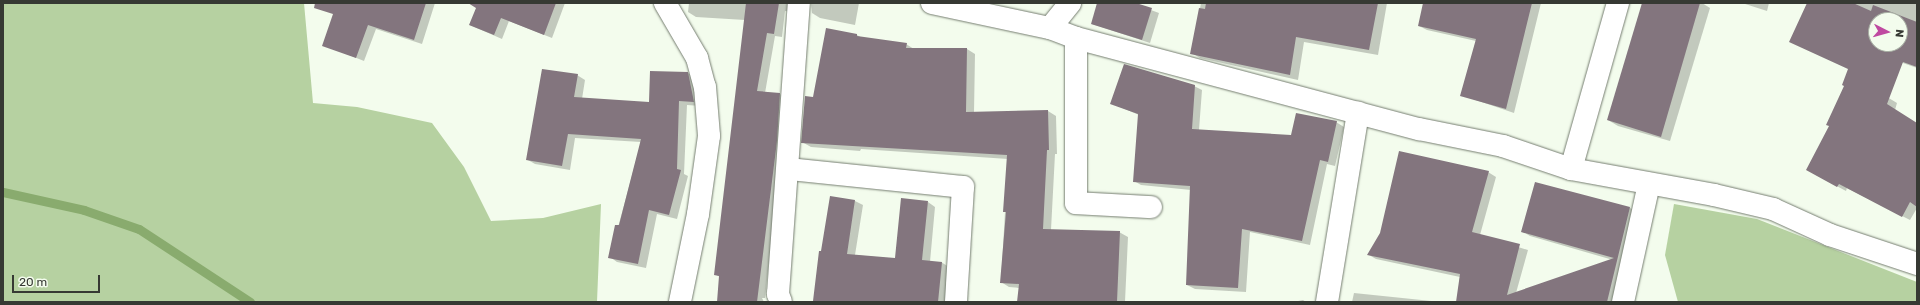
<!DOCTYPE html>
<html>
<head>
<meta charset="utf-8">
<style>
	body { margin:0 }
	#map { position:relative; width:1920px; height:305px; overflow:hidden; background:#f3fced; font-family:Rubik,sans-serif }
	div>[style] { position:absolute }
	.green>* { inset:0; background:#b6d1a1 }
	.shadow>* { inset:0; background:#0003 }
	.stream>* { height:9px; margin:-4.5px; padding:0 4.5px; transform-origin:4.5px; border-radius:4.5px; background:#89ab6e }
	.building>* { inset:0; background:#83757e }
	.roads { filter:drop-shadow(0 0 1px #757d70) drop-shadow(0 0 1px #757d70) }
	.street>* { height:22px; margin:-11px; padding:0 11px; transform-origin:11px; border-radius:11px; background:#fff }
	span { translate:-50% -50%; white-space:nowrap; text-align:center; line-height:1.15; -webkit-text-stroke:4px #f3fced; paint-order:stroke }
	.frame { position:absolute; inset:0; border:4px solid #363933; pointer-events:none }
	.north { position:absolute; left:1868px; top:12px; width:40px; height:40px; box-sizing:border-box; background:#f3fced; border:1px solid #a7aea3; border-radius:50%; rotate:96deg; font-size:11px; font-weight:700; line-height:16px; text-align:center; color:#363933 }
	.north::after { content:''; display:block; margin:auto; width:14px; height:18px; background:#bf49a0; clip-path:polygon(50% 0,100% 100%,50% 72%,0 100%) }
	.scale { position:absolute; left:12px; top:275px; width:88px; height:18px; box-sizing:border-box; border:2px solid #363933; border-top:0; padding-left:5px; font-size:12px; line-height:14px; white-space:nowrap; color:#363933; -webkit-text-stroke:3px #f3fced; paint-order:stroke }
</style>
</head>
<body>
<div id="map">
	<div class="green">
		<i style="clip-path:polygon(3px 3px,304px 3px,313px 103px,357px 107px,432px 123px,464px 167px,491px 221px,543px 218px,601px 204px,597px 302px,3px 302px)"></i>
		<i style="clip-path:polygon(1674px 204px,1757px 219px,1917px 282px,1917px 302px,1678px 302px,1665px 255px)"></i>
	</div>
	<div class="shadow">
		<i style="clip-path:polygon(338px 3px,435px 3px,422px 44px,376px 29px,364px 61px,324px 45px)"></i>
		<i style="clip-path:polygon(472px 3px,565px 3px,552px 38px,509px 21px,502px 39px,470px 25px,478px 6px)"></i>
		<i style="clip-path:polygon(689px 3px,796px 3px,794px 12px,785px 11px,782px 37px,775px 36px,765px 93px,780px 94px,787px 99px,765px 298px,762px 298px,764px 302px,718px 302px,720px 277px,715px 274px,745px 20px,696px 17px,688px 12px)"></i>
		<i style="clip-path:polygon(811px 3px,859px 3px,855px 25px,820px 18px,812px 13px)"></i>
		<i style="clip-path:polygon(1098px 3px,1132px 3px,1159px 13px,1150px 43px,1092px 24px)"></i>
		<i style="clip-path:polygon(1201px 3px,1387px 3px,1378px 55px,1304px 42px,1298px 80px,1200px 58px,1192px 53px)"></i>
		<i style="clip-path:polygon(1424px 3px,1541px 3px,1514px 113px,1461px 95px,1476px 41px,1427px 30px,1419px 26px)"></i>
		<i style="clip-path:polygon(1643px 3px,1702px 3px,1710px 8px,1670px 141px,1618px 126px,1608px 120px)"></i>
		<i style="clip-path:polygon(1742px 3px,1769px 3px,1767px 11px)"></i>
		<i style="clip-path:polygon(evenodd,1809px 3px,1917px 3px,1917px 68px,1807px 29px,1809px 3px,1876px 20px,1900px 20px,1900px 44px,1876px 44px,1876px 20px)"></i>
		<i style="clip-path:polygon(857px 35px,862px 38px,906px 44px,914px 49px,967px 49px,975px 54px,974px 113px,1048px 111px,1056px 116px,1057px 154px,1055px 154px,1051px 230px,1119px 232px,1128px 237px,1125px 302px,1018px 302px,1020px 288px,1009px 287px,1001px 282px,1008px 159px,861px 149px,860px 151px,811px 147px,802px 142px,814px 98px)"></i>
		<i style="clip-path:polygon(688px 73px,696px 78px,701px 106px,687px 105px,684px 174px,688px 176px,677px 219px,657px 214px,646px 268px,617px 262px,610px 257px,641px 142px,575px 138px,570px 170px,535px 164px,528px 160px,577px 75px,585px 80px,582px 99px,650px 103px)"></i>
		<i style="clip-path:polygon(1859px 80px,1897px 103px,1895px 110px,1917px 124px,1917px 208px,1910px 220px,1847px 188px,1846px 191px,1816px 175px)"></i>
		<i style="clip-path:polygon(1194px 86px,1202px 90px,1199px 130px,1292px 136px,1336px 122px,1344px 127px,1335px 166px,1327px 164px,1310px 245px,1250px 232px,1246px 292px,1195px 289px,1187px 285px,1191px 190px,1141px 185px,1134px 181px,1139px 115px,1111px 103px)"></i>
		<i style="clip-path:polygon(1488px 172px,1496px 177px,1480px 235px,1528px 250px,1516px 293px,1613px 260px,1530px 236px,1523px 232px,1536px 183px,1630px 208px,1638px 212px,1616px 302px,1457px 302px,1460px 277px,1376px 259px,1369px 255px)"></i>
		<i style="clip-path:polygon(831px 197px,855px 201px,863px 205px,855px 255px,896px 259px,928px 202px,935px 207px,930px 262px,941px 262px,949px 267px,946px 302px,814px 300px)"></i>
		<i style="clip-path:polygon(1354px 293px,1441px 302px,1352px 302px)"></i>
		<i style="clip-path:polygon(1303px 300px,1306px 302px,1293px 302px)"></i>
	</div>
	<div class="stream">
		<i style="left:3px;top:192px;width:83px;rotate:12.5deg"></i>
		<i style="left:84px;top:210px;width:58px;rotate:19.1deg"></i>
		<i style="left:139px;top:229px;width:133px;rotate:33.3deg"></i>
	</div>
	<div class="building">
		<i style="clip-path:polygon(315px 3px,426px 3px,414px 40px,368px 25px,356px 58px,322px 46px,333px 14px,314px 8px)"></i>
		<i style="clip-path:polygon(468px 3px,556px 3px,544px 35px,501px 18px,494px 35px,469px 25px,476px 8px)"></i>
		<i style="clip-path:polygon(746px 3px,779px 3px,774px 34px,767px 33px,757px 91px,780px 93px,777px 141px,757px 302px,717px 302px,719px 276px,714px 275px)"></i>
		<i style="clip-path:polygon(1097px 3px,1136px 3px,1152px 8px,1142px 40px,1091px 24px)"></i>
		<i style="clip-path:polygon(1206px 3px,1378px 3px,1369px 50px,1296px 37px,1290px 75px,1190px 54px,1199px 8px,1205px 9px)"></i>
		<i style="clip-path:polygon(1423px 3px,1532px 3px,1506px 109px,1460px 96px,1476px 39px,1418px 26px)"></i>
		<i style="clip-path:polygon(1642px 3px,1700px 3px,1661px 137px,1607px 120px)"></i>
		<i style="clip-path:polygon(evenodd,1807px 3px,1853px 3px,1871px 11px,1873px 5px,1917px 22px,1917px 67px,1903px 62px,1887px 104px,1917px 123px,1917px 207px,1910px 202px,1902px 217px,1839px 184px,1837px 187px,1806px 170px,1829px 126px,1826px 125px,1844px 86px,1842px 85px,1848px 69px,1789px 42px,1807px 3px,1876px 20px,1900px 20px,1900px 44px,1876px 44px,1876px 20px)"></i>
		<i style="clip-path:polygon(826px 28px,857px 34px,857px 36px,907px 43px,906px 48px,967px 48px,966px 112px,1048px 110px,1049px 150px,1047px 150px,1043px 229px,1120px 231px,1117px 302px,1017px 302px,1019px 284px,1000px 283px,1006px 212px,1003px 212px,1007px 155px,801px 143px,805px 96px,813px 97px)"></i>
		<i style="clip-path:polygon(1124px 64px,1195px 85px,1192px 129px,1291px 135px,1296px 113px,1337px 121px,1328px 162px,1320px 160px,1302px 241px,1242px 229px,1238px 288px,1186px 285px,1190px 186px,1133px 182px,1138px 114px,1110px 104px)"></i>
		<i style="clip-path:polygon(542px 69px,578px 74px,574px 97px,649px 102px,650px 71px,688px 72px,694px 102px,679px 101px,677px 169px,681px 170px,669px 215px,649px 210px,638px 264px,608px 258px,615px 225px,619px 225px,641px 139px,568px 134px,562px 166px,526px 160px)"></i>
		<i style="clip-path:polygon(1399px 151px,1489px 171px,1472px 232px,1520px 244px,1507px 295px,1614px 258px,1521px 232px,1535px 182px,1630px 207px,1607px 302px,1456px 302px,1460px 274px,1367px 255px,1380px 233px)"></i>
		<i style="clip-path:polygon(830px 196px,855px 200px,847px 254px,895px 258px,901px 198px,928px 201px,922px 260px,942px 262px,938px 302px,813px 301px,819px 251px,821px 251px)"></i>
	</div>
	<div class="roads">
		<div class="street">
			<i style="left:665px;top:3px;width:64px;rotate:59.8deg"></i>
			<i style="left:697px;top:58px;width:30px;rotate:75deg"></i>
			<i style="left:705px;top:87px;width:49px;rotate:85.3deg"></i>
			<i style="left:709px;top:136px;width:79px;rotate:98deg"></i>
			<i style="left:698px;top:214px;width:90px;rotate:101.6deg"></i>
			<i style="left:932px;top:3px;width:121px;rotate:12deg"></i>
			<i style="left:1050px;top:28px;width:28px;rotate:21deg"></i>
			<i style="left:1076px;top:38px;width:355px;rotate:14.9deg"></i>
			<i style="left:1419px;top:129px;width:86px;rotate:11.4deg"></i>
			<i style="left:1503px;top:146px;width:72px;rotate:18.7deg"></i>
			<i style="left:1571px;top:169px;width:145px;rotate:10.3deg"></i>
			<i style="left:1714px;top:195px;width:61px;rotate:13.3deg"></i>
			<i style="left:1773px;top:209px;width:63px;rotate:24.5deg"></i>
			<i style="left:1830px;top:235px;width:92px;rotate:18.4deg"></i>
			<i style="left:1050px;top:28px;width:32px;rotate:-51deg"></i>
			<i style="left:1076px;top:38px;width:165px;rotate:90deg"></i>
			<i style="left:1076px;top:203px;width:75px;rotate:3.1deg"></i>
			<i style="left:789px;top:169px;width:175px;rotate:5.9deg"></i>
			<i style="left:963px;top:187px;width:115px;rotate:93.5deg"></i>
			<i style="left:1571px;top:169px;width:173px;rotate:-74.2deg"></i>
			<i style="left:781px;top:302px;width:9px;rotate:-111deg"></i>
			<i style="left:778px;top:294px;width:292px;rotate:-85.9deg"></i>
			<i style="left:1327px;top:302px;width:192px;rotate:-80.7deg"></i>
			<i style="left:1623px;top:302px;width:121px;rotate:-77.6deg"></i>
		</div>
	</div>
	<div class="frame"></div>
	<div class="north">N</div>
	<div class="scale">20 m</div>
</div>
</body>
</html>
